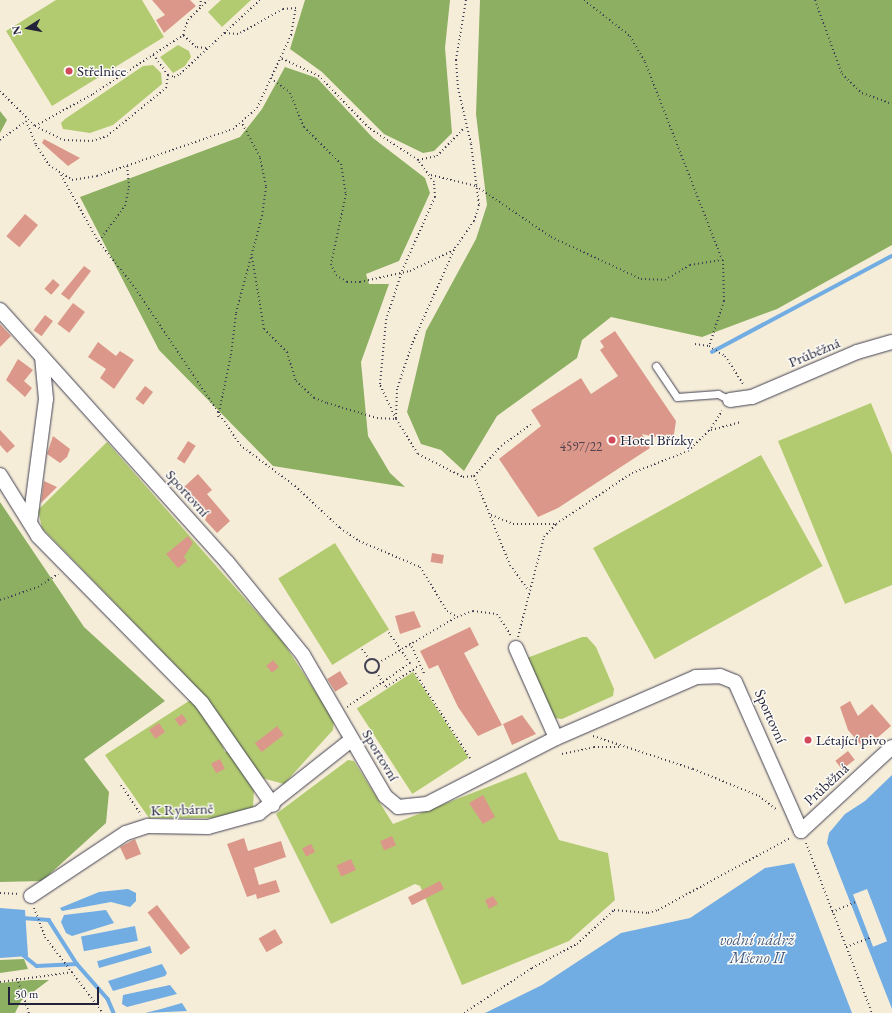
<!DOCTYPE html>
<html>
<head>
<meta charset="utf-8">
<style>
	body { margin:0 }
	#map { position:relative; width:892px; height:1013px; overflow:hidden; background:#f6edd9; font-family:"EB Garamond",serif }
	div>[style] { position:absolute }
	.green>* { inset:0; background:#b2cb70; transform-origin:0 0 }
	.forest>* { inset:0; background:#8daf62 }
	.water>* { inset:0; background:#71ace2; transform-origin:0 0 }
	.pier>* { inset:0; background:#f6edd9; transform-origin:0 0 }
	.stream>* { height:3.5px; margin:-1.75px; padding:0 1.75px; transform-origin:1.75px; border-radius:1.75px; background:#71ace2 }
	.building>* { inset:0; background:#db988a; transform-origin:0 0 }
	.path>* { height:2px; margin-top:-1px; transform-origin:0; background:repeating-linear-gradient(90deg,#424053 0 1px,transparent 0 4px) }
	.path>.ring { margin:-1px; padding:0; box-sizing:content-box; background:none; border:2px solid #424053; border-radius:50% }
	.roads { filter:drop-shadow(0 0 1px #424053) drop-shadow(0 0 1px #424053) }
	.service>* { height:7px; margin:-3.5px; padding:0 3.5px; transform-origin:3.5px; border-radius:3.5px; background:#fff }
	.minor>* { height:14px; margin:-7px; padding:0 7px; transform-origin:7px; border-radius:7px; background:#fff }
	.dots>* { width:11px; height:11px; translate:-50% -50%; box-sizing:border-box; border:2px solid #fdfcf7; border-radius:50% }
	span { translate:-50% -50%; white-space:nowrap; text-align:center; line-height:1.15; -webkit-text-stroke:3px #fdfcf7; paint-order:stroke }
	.number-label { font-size:13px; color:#50404f }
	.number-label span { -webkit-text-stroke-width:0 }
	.poi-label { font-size:15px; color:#22223b }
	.left { translate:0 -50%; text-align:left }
	.street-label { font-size:15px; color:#22223b }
	.water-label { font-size:16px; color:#42597e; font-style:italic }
	.north { position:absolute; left:8px; top:8px; width:40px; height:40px; -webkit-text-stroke:3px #fdfcf7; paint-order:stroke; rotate:259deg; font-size:11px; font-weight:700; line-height:16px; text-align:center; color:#22223b }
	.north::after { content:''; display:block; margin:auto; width:14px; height:18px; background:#22223b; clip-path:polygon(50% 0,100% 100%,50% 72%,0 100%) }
	.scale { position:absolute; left:8px; top:987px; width:91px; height:18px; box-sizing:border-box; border:2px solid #22223b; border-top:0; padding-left:5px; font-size:12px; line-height:14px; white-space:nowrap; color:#22223b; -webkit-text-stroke:3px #fdfcf7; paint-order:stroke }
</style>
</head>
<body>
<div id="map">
	<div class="green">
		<i style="clip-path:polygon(56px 0,142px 0,164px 37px,52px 106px,6px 31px)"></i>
		<i style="clip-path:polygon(221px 0,251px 0,222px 27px,208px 12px)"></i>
		<i style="clip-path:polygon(178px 45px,189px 51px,191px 57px,185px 66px,173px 73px,160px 57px)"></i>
		<i style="clip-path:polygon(153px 65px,161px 73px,162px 84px,113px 125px,90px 133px,63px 129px,61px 123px,65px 119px,143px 66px)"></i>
		<i style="clip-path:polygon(871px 403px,892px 454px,892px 585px,845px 604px,778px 441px)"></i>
		<i style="clip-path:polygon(107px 442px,283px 642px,334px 720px,333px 730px,284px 784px,262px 778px,187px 677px,42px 528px,38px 510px)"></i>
		<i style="left:761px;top:455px;width:127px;height:192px;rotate:61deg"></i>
		<i style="left:335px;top:543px;width:102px;height:67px;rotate:58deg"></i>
		<i style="clip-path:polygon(582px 637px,587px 637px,596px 647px,614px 689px,613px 696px,562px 719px,554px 718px,527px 658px)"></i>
		<i style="left:413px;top:672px;width:102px;height:67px;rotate:57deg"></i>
		<i style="clip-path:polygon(192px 699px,218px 734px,225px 752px,229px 751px,254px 789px,253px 808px,213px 818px,149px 818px,105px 755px)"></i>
		<i style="clip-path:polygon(348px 760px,354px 761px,393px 824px,526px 772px,559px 840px,608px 853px,615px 900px,569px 941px,462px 985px,420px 886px,415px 884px,331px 924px,276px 814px)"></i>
	</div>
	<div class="forest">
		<i style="clip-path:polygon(305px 0,450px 0,445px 48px,452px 133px,434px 151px,423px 153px,384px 134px,322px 72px,290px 49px)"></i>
		<i style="clip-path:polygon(480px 0,892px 0,892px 245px,777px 309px,702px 337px,611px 317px,582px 340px,577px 358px,497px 416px,464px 471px,441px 450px,421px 444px,407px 412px,426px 331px,476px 239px,487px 205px,476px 114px)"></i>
		<i style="clip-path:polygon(285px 67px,317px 78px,373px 138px,425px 178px,430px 193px,399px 261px,366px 274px,369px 284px,389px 284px,361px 362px,368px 436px,390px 473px,405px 487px,273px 466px,159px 350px,80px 197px,240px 137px,262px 109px)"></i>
		<i style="clip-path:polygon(0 111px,7px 120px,0 133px)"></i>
		<i style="clip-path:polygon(0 502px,84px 627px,165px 701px,84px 759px,109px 792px,106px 823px,42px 881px,0 882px)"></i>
		<i style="clip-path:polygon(24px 959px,28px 969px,0 973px,0 960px)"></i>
		<i style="clip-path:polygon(31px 980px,49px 980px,21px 1001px,15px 1013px,0 1013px,0 983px)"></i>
	</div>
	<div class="water">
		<i style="clip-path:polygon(892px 775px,892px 1009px,827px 843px,829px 833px,845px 814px,865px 801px)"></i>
		<i style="clip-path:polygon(794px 863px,852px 1013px,485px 1013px,542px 985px,621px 933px,690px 918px,765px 868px)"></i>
		<i style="clip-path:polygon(128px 889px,136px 893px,136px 901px,130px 907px,111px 902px,62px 911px,60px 908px,99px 892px)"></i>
		<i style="clip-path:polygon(0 908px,25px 910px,28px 956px,0 958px)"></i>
		<i style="clip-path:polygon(106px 910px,114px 923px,72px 936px,66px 933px,61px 922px,64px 915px)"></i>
		<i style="left:135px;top:926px;width:15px;height:55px;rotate:79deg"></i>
		<i style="left:150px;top:946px;width:7px;height:55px;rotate:74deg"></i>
		<i style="clip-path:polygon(162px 964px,167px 973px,165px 976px,113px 991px,108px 981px)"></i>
		<i style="clip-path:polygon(170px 985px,177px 994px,127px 1007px,122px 1004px,123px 995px)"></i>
		<i style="clip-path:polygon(182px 1003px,187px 1011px,145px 1013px,161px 1009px)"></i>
	</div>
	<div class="pier">
		<i style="left:867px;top:889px;width:56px;height:15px;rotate:69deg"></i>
	</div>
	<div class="stream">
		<i style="left:712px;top:352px;width:204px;rotate:-28.1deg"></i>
		<i style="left:22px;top:918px;width:27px;rotate:4deg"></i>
		<i style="left:49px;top:920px;width:52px;rotate:57.5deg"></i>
		<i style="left:22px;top:954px;width:19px;rotate:39deg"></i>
		<i style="left:37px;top:966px;width:40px;rotate:-2.9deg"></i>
		<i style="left:77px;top:964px;width:47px;rotate:48.5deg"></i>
		<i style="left:108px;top:999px;width:15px;rotate:67deg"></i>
	</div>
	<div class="building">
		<i style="clip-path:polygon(152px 0,190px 0,196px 6px,164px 33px,156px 20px,165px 15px)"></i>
		<i style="clip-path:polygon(44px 139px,80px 158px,68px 166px,42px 143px)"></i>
		<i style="left:25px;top:214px;width:17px;height:29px;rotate:40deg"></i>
		<i style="clip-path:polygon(84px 266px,91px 271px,69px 300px,61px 294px)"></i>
		<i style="left:53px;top:279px;width:9px;height:13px;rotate:41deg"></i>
		<i style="left:73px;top:303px;width:15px;height:26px;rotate:37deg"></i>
		<i style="left:45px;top:315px;width:10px;height:19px;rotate:37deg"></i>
		<i style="clip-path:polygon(0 324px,11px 336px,0 347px)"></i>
		<i style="clip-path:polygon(615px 331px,676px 421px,673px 441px,642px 434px,650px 448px,558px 508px,538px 517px,499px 459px,541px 426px,531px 410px,581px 378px,591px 394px,618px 376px,600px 350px,604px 347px,600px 341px)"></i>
		<i style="clip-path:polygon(98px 342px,116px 356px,120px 351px,134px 360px,114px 389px,100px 378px,106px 369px,88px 357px)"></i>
		<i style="clip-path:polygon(18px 359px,33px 370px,24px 381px,32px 388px,25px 397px,6px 380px)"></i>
		<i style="left:145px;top:386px;width:10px;height:16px;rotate:37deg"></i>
		<i style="clip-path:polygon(0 430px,15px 446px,7px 453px,0 445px)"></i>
		<i style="clip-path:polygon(53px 436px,70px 449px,67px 457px,60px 463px,47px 454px)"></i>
		<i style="left:188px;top:441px;width:9px;height:21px;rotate:32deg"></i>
		<i style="clip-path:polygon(198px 474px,212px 490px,207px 494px,230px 521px,217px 533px,205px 520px,208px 513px,184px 487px)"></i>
		<i style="clip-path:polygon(44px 481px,57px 487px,41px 503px)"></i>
		<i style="clip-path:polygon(188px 536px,193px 543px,184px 557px,187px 561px,178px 568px,166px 554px)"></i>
		<i style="left:432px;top:553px;width:12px;height:9px;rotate:9deg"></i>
		<i style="clip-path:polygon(414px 611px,421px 627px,400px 634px,395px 616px)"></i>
		<i style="clip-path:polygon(470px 627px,479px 645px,464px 653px,502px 725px,478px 736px,458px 707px,438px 665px,429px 669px,420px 651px)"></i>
		<i style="left:273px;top:660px;width:9px;height:9px;rotate:49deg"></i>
		<i style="left:340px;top:671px;width:15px;height:15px;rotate:58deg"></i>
		<i style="clip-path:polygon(850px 701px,858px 716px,872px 704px,891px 726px,876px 739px,872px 734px,860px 744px,848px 730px,840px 707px)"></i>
		<i style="left:182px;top:714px;width:9px;height:9px;rotate:54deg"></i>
		<i style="clip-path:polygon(522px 715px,536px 734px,512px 745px,503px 724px)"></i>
		<i style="left:159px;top:723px;width:11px;height:12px;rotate:56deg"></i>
		<i style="left:277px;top:726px;width:11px;height:28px;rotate:52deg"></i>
		<i style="left:848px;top:751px;width:11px;height:16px;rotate:52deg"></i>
		<i style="left:220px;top:759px;width:11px;height:10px;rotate:63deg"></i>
		<i style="clip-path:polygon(483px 795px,495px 817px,483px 824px,469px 803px)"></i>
		<i style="left:392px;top:836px;width:10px;height:13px;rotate:66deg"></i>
		<i style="clip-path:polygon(244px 838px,248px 851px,281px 841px,286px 857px,254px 868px,259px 885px,276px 880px,280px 892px,257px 899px,256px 894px,247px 897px,227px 844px)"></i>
		<i style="clip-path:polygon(135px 839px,141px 854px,126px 860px,120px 847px)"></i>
		<i style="left:311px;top:844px;width:9px;height:10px;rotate:63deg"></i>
		<i style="left:351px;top:859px;width:12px;height:16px;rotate:66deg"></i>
		<i style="left:440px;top:881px;width:9px;height:36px;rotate:63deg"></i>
		<i style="clip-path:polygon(493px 896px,498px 904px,489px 909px,485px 900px)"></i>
		<i style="left:157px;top:905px;width:54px;height:12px;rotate:52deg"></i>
		<i style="left:275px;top:929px;width:16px;height:19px;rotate:60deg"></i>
	</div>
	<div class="path">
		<i style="left:466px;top:0;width:61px;rotate:99.5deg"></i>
		<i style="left:456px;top:60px;width:28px;rotate:86deg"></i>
		<i style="left:458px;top:88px;width:57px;rotate:76.9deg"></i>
		<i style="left:471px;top:144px;width:62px;rotate:82.5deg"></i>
		<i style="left:479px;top:205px;width:17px;rotate:107deg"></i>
		<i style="left:474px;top:221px;width:35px;rotate:125deg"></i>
		<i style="left:454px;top:250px;width:103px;rotate:114.1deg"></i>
		<i style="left:412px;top:344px;width:47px;rotate:108.4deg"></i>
		<i style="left:397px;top:389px;width:30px;rotate:92deg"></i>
		<i style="left:396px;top:419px;width:41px;rotate:57.8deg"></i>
		<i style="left:418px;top:454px;width:51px;rotate:27.1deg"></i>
		<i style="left:463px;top:477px;width:11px;rotate:-5deg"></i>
		<i style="left:474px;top:476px;width:40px;rotate:-48deg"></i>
		<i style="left:501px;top:446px;width:37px;rotate:-36deg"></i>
		<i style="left:584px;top:0;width:58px;rotate:38deg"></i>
		<i style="left:630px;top:36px;width:30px;rotate:60deg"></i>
		<i style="left:645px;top:62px;width:212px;rotate:68.7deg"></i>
		<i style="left:815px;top:0;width:79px;rotate:70deg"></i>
		<i style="left:842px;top:74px;width:28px;rotate:44deg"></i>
		<i style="left:862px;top:93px;width:32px;rotate:20deg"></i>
		<i style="left:200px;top:6px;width:6px;rotate:-81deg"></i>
		<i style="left:206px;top:48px;width:10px;rotate:-174deg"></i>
		<i style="left:196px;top:47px;width:18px;rotate:-137deg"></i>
		<i style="left:183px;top:35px;width:16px;rotate:-72deg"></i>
		<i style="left:188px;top:20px;width:28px;rotate:-45deg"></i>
		<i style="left:168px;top:75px;width:6px;rotate:18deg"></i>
		<i style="left:174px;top:77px;width:7px;rotate:-27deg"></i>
		<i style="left:180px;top:74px;width:109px;rotate:-42.8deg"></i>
		<i style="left:271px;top:78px;width:24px;rotate:38deg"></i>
		<i style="left:290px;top:93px;width:37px;rotate:68deg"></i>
		<i style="left:304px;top:127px;width:52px;rotate:45deg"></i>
		<i style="left:341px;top:164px;width:30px;rotate:81deg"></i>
		<i style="left:346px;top:194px;width:72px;rotate:102.1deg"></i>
		<i style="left:331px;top:264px;width:12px;rotate:66deg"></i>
		<i style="left:336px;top:275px;width:13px;rotate:32deg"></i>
		<i style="left:347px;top:282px;width:13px"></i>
		<i style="left:360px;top:282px;width:51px;rotate:-12.4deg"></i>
		<i style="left:410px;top:271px;width:49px;rotate:-25.5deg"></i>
		<i style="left:0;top:91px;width:49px;rotate:45deg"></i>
		<i style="left:35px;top:126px;width:32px;rotate:26deg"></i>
		<i style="left:64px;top:140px;width:28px;rotate:2deg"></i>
		<i style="left:92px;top:141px;width:16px;rotate:-18deg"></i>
		<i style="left:107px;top:136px;width:76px;rotate:-39.1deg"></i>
		<i style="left:166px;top:88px;width:13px;rotate:-81deg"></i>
		<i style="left:168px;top:75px;width:26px;rotate:-126deg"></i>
		<i style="left:35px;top:126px;width:66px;rotate:-28.9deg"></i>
		<i style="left:93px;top:94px;width:108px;rotate:-33.2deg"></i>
		<i style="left:0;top:140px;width:32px;rotate:-36deg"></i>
		<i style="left:26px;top:121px;width:26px;rotate:67deg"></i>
		<i style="left:36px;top:145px;width:24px;rotate:57deg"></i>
		<i style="left:49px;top:165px;width:27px;rotate:33deg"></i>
		<i style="left:72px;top:180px;width:25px;rotate:-9deg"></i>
		<i style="left:97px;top:176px;width:144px;rotate:-19.1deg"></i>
		<i style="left:233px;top:129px;width:32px;rotate:-41deg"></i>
		<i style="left:257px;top:108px;width:81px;rotate:-65deg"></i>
		<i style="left:291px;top:35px;width:27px;rotate:-80deg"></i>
		<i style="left:296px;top:8px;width:13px;rotate:176deg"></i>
		<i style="left:283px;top:9px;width:51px;rotate:150.9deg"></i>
		<i style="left:238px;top:34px;width:13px;rotate:-176deg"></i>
		<i style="left:418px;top:160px;width:19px;rotate:-12deg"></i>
		<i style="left:437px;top:156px;width:40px;rotate:-46deg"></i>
		<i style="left:61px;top:175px;width:76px;rotate:60.7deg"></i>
		<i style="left:98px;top:241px;width:56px;rotate:51.5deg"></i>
		<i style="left:133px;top:285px;width:192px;rotate:56.2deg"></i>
		<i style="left:240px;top:445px;width:69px;rotate:36.7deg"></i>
		<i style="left:295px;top:486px;width:62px;rotate:43deg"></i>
		<i style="left:340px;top:528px;width:23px;rotate:34deg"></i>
		<i style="left:359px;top:541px;width:66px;rotate:23.1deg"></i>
		<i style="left:420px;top:567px;width:52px;rotate:58.5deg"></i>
		<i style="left:447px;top:611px;width:12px;rotate:31deg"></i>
		<i style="left:431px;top:175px;width:46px;rotate:13.7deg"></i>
		<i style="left:476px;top:186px;width:91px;rotate:34.2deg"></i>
		<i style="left:551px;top:237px;width:99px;rotate:25deg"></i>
		<i style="left:641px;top:279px;width:24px;rotate:2deg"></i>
		<i style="left:665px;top:280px;width:29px;rotate:-31deg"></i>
		<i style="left:690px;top:265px;width:33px;rotate:-9deg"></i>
		<i style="left:723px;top:260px;width:41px;rotate:88.6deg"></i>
		<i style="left:724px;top:301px;width:47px;rotate:108.4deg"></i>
		<i style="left:99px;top:241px;width:44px;rotate:-53.4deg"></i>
		<i style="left:125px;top:206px;width:19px;rotate:-78deg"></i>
		<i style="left:129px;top:187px;width:21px;rotate:-95deg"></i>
		<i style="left:252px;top:257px;width:73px;rotate:80.5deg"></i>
		<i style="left:264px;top:329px;width:33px;rotate:45deg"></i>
		<i style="left:287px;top:352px;width:30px;rotate:73deg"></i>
		<i style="left:296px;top:381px;width:25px;rotate:43deg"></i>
		<i style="left:314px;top:398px;width:14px;rotate:21deg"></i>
		<i style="left:327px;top:403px;width:52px;rotate:16.7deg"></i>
		<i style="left:377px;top:418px;width:19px;rotate:3deg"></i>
		<i style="left:396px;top:419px;width:38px;rotate:-115deg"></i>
		<i style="left:380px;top:384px;width:64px;rotate:-84.6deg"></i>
		<i style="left:386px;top:320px;width:52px;rotate:-71.9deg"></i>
		<i style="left:402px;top:271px;width:81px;rotate:-66deg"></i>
		<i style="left:435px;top:197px;width:15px;rotate:-94deg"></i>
		<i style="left:434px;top:182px;width:27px;rotate:-126deg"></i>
		<i style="left:418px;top:160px;width:59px;rotate:-146.9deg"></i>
		<i style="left:369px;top:128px;width:72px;rotate:-133.9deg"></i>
		<i style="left:319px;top:76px;width:42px;rotate:-154.7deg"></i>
		<i style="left:695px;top:344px;width:14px;rotate:8deg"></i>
		<i style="left:709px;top:346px;width:19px;rotate:32deg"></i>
		<i style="left:725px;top:356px;width:35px;rotate:57deg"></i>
		<i style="left:218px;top:417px;width:63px;rotate:-78.2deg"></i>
		<i style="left:231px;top:355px;width:42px;rotate:-83.2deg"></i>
		<i style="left:236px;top:313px;width:100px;rotate:-75deg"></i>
		<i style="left:262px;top:216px;width:30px;rotate:-82deg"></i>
		<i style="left:266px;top:186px;width:30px;rotate:-102deg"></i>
		<i style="left:260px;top:157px;width:38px;rotate:-118deg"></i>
		<i style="left:711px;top:430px;width:31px;rotate:-15deg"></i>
		<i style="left:474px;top:476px;width:96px;rotate:68deg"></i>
		<i style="left:510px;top:565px;width:29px;rotate:54deg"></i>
		<i style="left:491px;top:515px;width:24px;rotate:22deg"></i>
		<i style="left:513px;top:524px;width:43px"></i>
		<i style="left:0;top:600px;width:40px;rotate:-18.9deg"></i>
		<i style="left:38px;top:587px;width:24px;rotate:-33deg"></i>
		<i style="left:518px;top:637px;width:103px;rotate:-75.4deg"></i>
		<i style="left:544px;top:537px;width:18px;rotate:-47deg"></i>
		<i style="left:556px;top:524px;width:92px;rotate:-33.9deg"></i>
		<i style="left:632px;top:473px;width:60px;rotate:-21.4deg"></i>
		<i style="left:688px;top:451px;width:29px;rotate:-44deg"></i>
		<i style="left:709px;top:431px;width:24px;rotate:-57deg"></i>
		<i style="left:410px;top:643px;width:35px;rotate:65deg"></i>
		<i style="left:362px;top:649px;width:12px;rotate:55deg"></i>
		<i class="ring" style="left:365px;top:659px;width:12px;height:12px"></i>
		<i style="left:378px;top:663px;width:91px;rotate:-30.2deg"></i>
		<i style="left:457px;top:617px;width:17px;rotate:-21deg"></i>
		<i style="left:473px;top:611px;width:24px;rotate:7deg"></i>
		<i style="left:497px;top:614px;width:27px;rotate:57deg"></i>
		<i style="left:413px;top:670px;width:105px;rotate:57.1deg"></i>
		<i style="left:376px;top:672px;width:18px;rotate:56deg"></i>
		<i style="left:386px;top:687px;width:40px;rotate:-32.9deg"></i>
		<i style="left:347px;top:707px;width:77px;rotate:-34.9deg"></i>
		<i style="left:410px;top:663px;width:37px;rotate:-125deg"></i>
		<i style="left:593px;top:736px;width:105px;rotate:18.3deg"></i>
		<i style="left:693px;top:769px;width:71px;rotate:22.2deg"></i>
		<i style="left:759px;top:796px;width:23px;rotate:38deg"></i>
		<i style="left:562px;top:754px;width:33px;rotate:-12deg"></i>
		<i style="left:594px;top:747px;width:25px"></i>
		<i style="left:121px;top:785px;width:36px;rotate:56deg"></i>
		<i style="left:806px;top:843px;width:182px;rotate:68.8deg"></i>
		<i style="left:0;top:893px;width:20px;rotate:3deg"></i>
		<i style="left:34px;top:908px;width:31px;rotate:69deg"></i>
		<i style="left:45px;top:937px;width:96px;rotate:52.7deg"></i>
		<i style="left:832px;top:912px;width:26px;rotate:-23deg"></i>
		<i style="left:846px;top:947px;width:26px;rotate:-21deg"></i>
		<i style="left:17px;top:978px;width:37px;rotate:71deg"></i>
		<i style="left:0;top:982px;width:74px;rotate:-7.8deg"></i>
		<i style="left:464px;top:1013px;width:82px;rotate:-33.5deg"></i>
		<i style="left:532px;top:968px;width:51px;rotate:-28.1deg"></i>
		<i style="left:577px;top:944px;width:50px;rotate:-42.6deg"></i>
		<i style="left:614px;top:910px;width:34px;rotate:5deg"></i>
		<i style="left:648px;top:913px;width:10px;rotate:-17deg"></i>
		<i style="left:658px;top:910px;width:150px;rotate:-28.6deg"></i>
	</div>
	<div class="roads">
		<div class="service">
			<i style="left:656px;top:366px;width:37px;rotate:56deg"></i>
			<i style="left:677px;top:397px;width:41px;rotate:-4.2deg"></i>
			<i style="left:718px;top:394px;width:13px;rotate:27deg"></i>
		</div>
		<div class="minor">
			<i style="left:0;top:310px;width:339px;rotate:48deg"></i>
			<i style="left:227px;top:562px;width:120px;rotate:50.7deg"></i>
			<i style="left:303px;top:655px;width:163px;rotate:59.8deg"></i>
			<i style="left:385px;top:796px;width:17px;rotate:40deg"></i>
			<i style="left:398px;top:807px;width:29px;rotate:-6deg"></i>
			<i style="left:427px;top:804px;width:145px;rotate:-27.1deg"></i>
			<i style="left:556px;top:738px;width:153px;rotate:-23.5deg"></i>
			<i style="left:696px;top:677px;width:24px;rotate:-2deg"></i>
			<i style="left:720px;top:676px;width:16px;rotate:22deg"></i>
			<i style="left:735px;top:682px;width:163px;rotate:66.1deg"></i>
			<i style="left:801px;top:831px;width:124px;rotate:-42.7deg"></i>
			<i style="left:730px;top:400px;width:22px;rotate:-8deg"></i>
			<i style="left:752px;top:397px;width:114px;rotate:-23.2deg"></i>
			<i style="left:857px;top:352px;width:36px;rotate:-16deg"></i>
			<i style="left:0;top:475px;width:72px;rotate:58.1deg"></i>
			<i style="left:38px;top:536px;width:234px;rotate:45.5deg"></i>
			<i style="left:202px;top:703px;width:124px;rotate:55.2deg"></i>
			<i style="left:30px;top:522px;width:124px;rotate:-82.6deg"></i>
			<i style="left:46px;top:399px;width:42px;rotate:-95.4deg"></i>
			<i style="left:516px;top:648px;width:98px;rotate:66deg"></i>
			<i style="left:31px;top:896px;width:114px;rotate:-33.6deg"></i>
			<i style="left:126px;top:833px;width:23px;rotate:-18deg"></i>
			<i style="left:148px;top:826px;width:60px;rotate:1deg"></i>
			<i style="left:208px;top:827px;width:53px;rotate:-15.4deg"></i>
			<i style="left:259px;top:813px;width:117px;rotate:-38.4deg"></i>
		</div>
	</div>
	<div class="dots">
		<i style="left:69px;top:71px;background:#d1495b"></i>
		<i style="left:612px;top:440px;background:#d1495b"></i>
		<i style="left:808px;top:740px;background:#d1495b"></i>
	</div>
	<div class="number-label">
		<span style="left:581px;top:447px">4597/22</span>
	</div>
	<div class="poi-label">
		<span class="left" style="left:77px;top:71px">Střelnice</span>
		<span class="left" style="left:620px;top:440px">Hotel Břízky</span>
		<span class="left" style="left:816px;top:740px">Létající pivo</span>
	</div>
	<div class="street-label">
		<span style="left:814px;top:352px;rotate:-23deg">Průběžná</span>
		<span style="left:188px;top:493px;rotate:48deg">Sportovní</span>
		<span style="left:771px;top:716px;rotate:66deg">Sportovní</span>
		<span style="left:381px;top:755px;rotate:59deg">Sportovní</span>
		<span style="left:826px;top:784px;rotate:-43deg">Průběžná</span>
		<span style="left:182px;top:809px;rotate:-2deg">K Rybárně</span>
	</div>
	<div class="water-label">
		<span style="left:757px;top:949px">vodní nádrž<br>Mšeno II</span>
	</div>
	<div class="north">N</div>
	<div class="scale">50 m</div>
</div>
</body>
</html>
